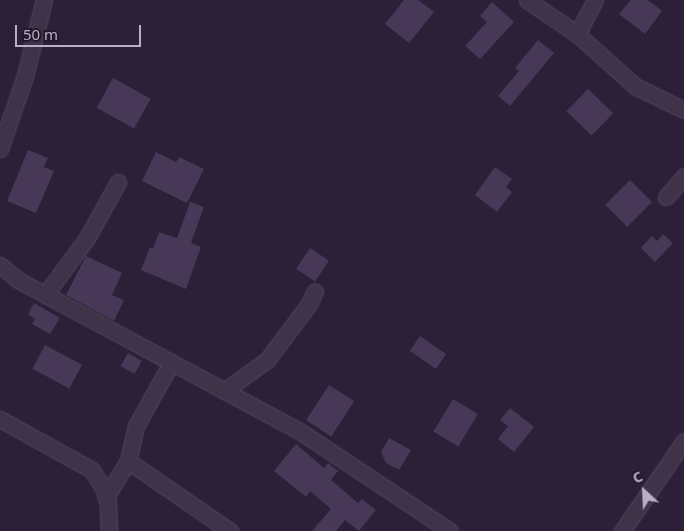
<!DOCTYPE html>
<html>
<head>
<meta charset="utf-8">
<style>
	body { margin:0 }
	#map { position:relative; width:684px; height:531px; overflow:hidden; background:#2c1f38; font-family:"Noto Sans",sans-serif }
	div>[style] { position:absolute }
	.building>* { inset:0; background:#483857; transform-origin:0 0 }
	.roads { filter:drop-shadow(0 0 1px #574a61) drop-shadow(0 0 1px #574a61) }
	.minor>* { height:15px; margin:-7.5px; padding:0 7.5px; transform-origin:7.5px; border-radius:7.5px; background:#3f3349 }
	span { translate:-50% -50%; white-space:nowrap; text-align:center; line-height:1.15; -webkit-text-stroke:4.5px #23192d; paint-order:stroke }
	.north { position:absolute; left:619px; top:466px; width:50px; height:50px; -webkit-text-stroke:4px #23192d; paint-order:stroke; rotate:335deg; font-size:14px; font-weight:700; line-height:20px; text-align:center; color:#bbadc6 }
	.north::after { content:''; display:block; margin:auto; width:18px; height:22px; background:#bbadc6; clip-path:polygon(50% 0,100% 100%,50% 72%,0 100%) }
	.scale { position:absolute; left:15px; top:25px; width:126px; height:22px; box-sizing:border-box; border:2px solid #bbadc6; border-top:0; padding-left:6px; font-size:15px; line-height:18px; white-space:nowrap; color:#bbadc6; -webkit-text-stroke:4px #23192d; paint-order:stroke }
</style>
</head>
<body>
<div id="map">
	<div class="building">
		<i style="clip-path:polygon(404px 0,418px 0,434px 12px,409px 43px,385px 24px)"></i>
		<i style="clip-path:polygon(631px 0,648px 0,662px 11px,645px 34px,619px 14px)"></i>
		<i style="clip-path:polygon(492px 2px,514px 22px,480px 59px,465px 46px,487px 22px,480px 16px)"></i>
		<i style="clip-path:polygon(538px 40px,554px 53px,510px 106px,498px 96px,519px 71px,515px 68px)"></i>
		<i style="left:113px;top:78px;width:43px;height:34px;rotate:29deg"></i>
		<i style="left:588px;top:89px;width:35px;height:31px;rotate:44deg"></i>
		<i style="clip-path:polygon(28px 150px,48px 158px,44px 167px,54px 171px,36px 213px,7px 201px)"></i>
		<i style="clip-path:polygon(156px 152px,176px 162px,179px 157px,204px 169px,187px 203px,142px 181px)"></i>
		<i style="clip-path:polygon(495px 167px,512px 179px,506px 187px,512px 192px,497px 212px,475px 195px)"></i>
		<i style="left:630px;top:180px;width:31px;height:35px;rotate:45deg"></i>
		<i style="clip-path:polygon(190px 202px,204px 207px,191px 243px,201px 247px,186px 289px,141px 270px,150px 247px,153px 249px,159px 232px,177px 238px)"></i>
		<i style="clip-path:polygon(663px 234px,673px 243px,655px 262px,641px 248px,652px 236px,657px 241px)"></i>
		<i style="left:310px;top:248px;width:23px;height:25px;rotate:34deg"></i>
		<i style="clip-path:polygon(86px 256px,122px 273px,112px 295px,124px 300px,114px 321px,66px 295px)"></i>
		<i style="clip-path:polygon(34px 303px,60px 318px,50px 334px,32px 324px,35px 319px,28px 314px)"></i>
		<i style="left:420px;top:336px;width:32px;height:18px;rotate:35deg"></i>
		<i style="left:45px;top:345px;width:42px;height:27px;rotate:28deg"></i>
		<i style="left:128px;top:353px;width:16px;height:15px;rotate:30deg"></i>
		<i style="left:329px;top:385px;width:30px;height:42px;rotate:33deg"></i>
		<i style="left:453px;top:399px;width:29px;height:38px;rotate:31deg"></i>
		<i style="clip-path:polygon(510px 408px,534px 427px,514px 452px,498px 439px,508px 426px,500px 420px)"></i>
		<i style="clip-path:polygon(389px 438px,411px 450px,399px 470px,386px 463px,381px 452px)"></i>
		<i style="clip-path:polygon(296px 444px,324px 468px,328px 463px,338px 471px,331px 480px,358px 503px,362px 499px,376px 510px,359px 531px,345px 520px,336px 531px,312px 531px,331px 509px,310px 491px,306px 497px,274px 471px)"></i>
	</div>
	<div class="roads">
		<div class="minor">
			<i style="left:527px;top:0;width:60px;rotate:34.2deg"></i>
			<i style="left:577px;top:34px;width:78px;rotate:41.9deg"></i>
			<i style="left:635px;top:86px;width:55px;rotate:26.1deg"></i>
			<i style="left:577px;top:34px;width:38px;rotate:-62deg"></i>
			<i style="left:0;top:149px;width:77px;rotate:-71.1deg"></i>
			<i style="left:25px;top:76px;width:78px;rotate:-76deg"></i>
			<i style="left:666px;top:197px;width:28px;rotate:-49deg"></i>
			<i style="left:0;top:265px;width:23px;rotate:40deg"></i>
			<i style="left:18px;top:280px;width:318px;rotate:28.2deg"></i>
			<i style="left:298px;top:430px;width:182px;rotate:33.6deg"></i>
			<i style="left:45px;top:295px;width:71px;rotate:-53.6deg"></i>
			<i style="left:87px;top:238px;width:64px;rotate:-61deg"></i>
			<i style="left:224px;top:391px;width:53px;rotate:-35.8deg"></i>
			<i style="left:267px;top:360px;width:70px;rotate:-53.1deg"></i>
			<i style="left:309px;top:304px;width:14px;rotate:-65deg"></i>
			<i style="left:0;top:419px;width:105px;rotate:29deg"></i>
			<i style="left:92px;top:470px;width:23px;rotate:59deg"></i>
			<i style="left:104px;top:490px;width:15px;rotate:74deg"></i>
			<i style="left:108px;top:504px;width:27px;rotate:88deg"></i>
			<i style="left:128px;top:461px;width:124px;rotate:34.5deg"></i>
			<i style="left:106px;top:497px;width:42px;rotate:-58.6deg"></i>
			<i style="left:128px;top:461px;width:36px;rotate:-77deg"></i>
			<i style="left:136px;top:426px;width:72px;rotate:-60.9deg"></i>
			<i style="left:622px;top:531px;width:109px;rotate:-55.4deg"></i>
		</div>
	</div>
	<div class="north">С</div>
	<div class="scale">50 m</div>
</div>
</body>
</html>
